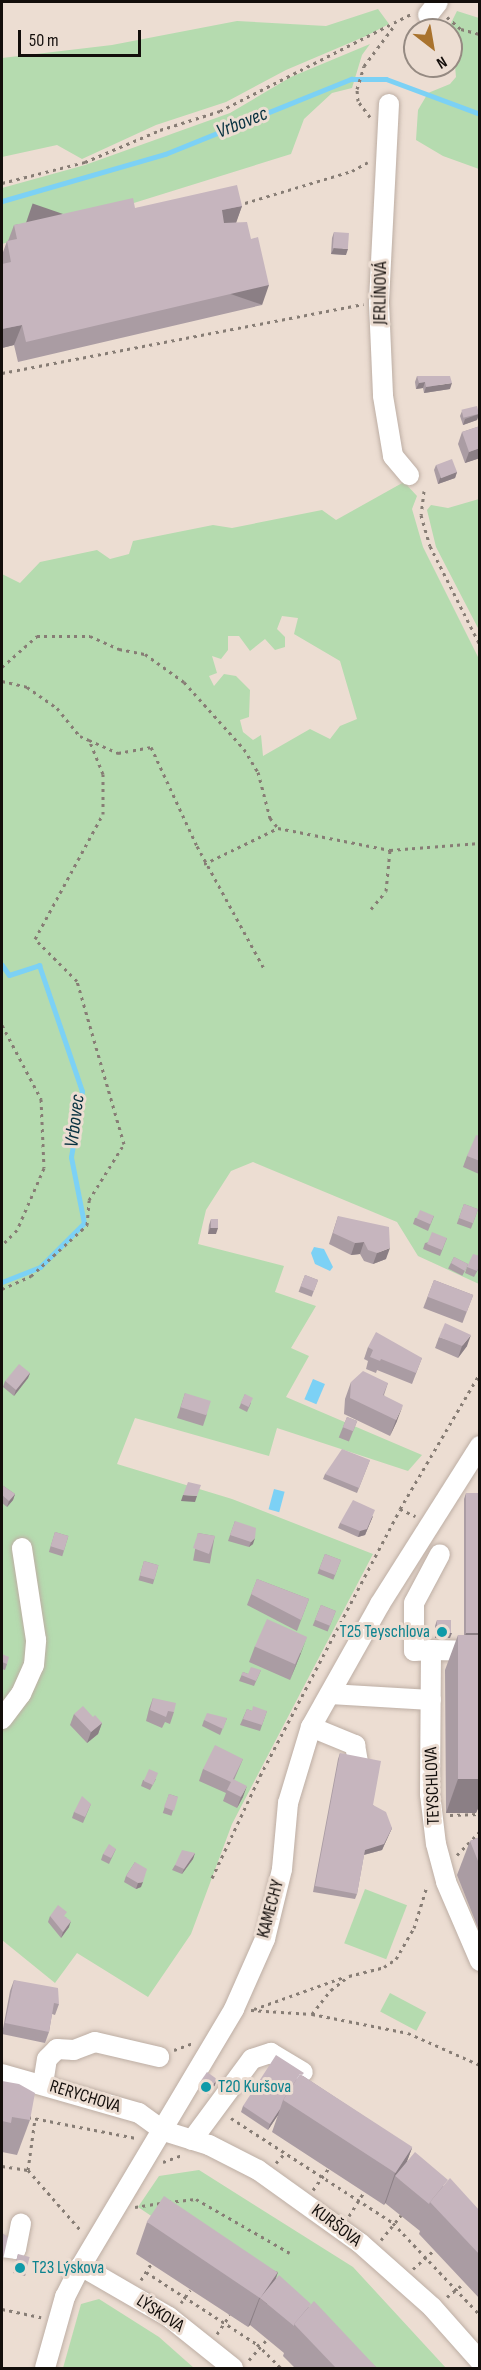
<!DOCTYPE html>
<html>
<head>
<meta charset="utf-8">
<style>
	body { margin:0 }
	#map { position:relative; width:481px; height:2370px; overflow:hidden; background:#ecddd2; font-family:"Sofia Sans Condensed",sans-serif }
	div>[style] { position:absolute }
	.green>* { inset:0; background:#b5dbaf; transform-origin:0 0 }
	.water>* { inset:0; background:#7cd1f5; transform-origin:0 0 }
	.stream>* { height:5px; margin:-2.5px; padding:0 2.5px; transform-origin:2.5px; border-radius:2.5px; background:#7cd1f5 }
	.path>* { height:3px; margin-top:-1.5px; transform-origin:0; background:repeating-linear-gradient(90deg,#877d75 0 3px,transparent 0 7.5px) }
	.roads { filter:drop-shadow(0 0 2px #bdaea4) drop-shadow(0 0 2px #bdaea4) }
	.minor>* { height:20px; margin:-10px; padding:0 10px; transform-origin:10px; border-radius:10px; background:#fff }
	.wall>* { inset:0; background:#aa9ca3; transform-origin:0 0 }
	.shaded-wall>* { inset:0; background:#8b7f85; transform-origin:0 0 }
	.building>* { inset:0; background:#c6b5be; transform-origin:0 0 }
	.dots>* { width:16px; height:16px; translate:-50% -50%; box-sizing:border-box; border:3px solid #ecddd2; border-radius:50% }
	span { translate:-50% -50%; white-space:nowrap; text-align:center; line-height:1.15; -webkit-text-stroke:6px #ecddd2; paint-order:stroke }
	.street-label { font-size:18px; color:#130e0b }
	.culture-label { font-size:18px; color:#0d838f }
	.right { translate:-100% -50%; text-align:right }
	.left { translate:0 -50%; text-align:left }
	.water-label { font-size:20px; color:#083140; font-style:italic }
	.frame { position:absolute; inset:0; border:3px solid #130e0b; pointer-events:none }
	.north { position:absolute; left:403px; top:18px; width:60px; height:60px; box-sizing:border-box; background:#ecddd2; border:2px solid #958a82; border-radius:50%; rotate:149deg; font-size:16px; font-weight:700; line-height:24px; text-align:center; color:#130e0b }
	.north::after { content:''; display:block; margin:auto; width:21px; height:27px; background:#a9732e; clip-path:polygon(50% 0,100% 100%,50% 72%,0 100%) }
	.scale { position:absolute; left:18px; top:30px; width:123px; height:27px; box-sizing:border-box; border:3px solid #130e0b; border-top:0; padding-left:8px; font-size:18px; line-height:21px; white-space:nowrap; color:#130e0b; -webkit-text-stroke:4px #ecddd2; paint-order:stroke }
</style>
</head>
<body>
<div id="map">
	<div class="green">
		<i style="clip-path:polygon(378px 9px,389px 24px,366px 36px,286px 70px,226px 102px,156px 125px,82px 159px,57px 145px,2px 157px,2px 58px,112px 45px,237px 21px,326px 26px)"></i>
		<i style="clip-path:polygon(457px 11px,479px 18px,479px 169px,443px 156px,416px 140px,418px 110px,428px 93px,450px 84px,456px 77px,451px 23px)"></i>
		<i style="clip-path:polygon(370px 44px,362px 55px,352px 88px,332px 93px,304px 119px,291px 154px,2px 244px,2px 188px,85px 165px,230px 113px,291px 77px)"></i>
		<i style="clip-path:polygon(evenodd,404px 482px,417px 496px,412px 509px,423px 547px,479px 659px,479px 1284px,418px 1256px,397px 1222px,253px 1162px,231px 1171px,206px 1210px,198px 1244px,284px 1266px,275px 1292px,316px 1306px,291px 1348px,309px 1356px,286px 1397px,422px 1455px,408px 1471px,277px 1428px,269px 1456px,135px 1418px,117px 1464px,232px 1499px,373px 1554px,232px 1824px,191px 1934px,148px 1997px,77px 1953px,55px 1983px,2px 1940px,2px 574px,20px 583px,40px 562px,97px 550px,110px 559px,129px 554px,133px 541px,213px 525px,232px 528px,322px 510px,336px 520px,404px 482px,282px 616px,298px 618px,294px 634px,340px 661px,357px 719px,340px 726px,330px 739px,310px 729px,263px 756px,261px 735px,253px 740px,243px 732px,240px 720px,249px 717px,250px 690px,236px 676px,224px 674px,214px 686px,209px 676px,217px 673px,212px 656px,221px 659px,228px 650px,228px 636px,239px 636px,250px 651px,265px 639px,275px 650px,285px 647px,285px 637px,277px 629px,282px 616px)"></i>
		<i style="clip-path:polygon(479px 499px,480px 499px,479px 630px,436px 547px,427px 510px,431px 505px,448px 508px)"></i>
		<i style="left:365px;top:1889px;width:45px;height:58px;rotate:21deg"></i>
		<i style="left:390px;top:1993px;width:41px;height:21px;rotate:28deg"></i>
		<i style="clip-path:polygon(199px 2170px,353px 2267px,446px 2368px,351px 2368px,311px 2324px,138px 2207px,159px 2176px)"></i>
		<i style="clip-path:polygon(99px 2299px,159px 2337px,194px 2368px,63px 2368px,81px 2304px)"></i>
	</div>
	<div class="water">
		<i style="clip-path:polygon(314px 1247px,324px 1249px,333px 1267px,330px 1271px,315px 1264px,311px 1253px)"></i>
		<i style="left:313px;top:1379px;width:13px;height:22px;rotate:23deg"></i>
		<i style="left:274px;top:1489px;width:11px;height:21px;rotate:15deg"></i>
	</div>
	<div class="stream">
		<i style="left:2px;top:201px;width:170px;rotate:-16.1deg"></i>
		<i style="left:165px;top:154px;width:201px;rotate:-22deg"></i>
		<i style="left:351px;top:79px;width:35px"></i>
		<i style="left:386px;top:79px;width:100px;rotate:20.4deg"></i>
		<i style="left:2px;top:965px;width:12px;rotate:55deg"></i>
		<i style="left:9px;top:975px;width:32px;rotate:-18deg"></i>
		<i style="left:39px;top:965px;width:133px;rotate:71.2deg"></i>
		<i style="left:82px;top:1091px;width:67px;rotate:99.5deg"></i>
		<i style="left:71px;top:1157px;width:67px;rotate:78.9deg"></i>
		<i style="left:84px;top:1223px;width:62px;rotate:135deg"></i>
		<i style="left:40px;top:1267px;width:41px;rotate:158.5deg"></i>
	</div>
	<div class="path">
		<i style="left:447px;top:17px;width:18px;rotate:41deg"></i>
		<i style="left:461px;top:29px;width:20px;rotate:15deg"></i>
		<i style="left:370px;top:117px;width:20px;rotate:-127deg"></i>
		<i style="left:358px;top:101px;width:12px;rotate:-95deg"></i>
		<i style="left:357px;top:89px;width:24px;rotate:-73deg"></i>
		<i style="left:364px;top:66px;width:50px;rotate:-53.1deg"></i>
		<i style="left:2px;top:183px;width:86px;rotate:-14.2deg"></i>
		<i style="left:85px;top:162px;width:82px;rotate:-23.1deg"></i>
		<i style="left:160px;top:130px;width:63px;rotate:-17.6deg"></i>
		<i style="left:220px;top:111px;width:214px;rotate:-26.9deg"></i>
		<i style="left:245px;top:203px;width:112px;rotate:-16.7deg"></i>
		<i style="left:352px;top:171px;width:18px;rotate:-29deg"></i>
		<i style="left:2px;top:373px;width:368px;rotate:-10.8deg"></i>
		<i style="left:424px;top:491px;width:24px;rotate:97deg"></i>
		<i style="left:421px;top:515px;width:32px;rotate:74deg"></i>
		<i style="left:430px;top:546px;width:111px;rotate:63.2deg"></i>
		<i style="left:2px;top:667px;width:47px;rotate:-41.5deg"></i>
		<i style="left:37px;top:636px;width:53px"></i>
		<i style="left:90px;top:636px;width:32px;rotate:24deg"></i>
		<i style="left:119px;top:649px;width:26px;rotate:11deg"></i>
		<i style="left:145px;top:654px;width:48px;rotate:35.7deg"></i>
		<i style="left:184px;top:682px;width:90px;rotate:48.2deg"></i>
		<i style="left:244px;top:749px;width:27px;rotate:59deg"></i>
		<i style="left:258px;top:772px;width:48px;rotate:75.4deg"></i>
		<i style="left:270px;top:818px;width:13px;rotate:51deg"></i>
		<i style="left:278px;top:828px;width:114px;rotate:11.1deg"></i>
		<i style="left:390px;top:850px;width:90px;rotate:-4.4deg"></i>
		<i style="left:2px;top:681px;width:26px;rotate:13deg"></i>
		<i style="left:27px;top:687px;width:37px;rotate:35deg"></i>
		<i style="left:57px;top:708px;width:36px;rotate:51deg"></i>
		<i style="left:80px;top:736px;width:10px;rotate:24deg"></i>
		<i style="left:89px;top:740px;width:32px;rotate:24deg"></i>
		<i style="left:118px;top:753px;width:34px;rotate:-10deg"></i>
		<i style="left:151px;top:747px;width:109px;rotate:65.1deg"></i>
		<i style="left:197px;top:846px;width:141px;rotate:61.3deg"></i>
		<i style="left:204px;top:864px;width:82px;rotate:-25.9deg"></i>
		<i style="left:371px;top:909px;width:23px;rotate:-50deg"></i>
		<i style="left:386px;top:891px;width:41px;rotate:-84.4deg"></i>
		<i style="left:2px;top:1025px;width:84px;rotate:62.2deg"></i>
		<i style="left:41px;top:1099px;width:69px;rotate:87.5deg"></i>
		<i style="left:44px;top:1168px;width:68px;rotate:113.5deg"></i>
		<i style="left:17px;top:1230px;width:21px;rotate:135deg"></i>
		<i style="left:2px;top:1289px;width:32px;rotate:-24deg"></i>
		<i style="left:31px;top:1276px;width:76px;rotate:-42.3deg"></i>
		<i style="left:87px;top:1225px;width:25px;rotate:-85deg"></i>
		<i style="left:89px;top:1200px;width:66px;rotate:-58deg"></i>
		<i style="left:124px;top:1144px;width:170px;rotate:-106.1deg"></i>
		<i style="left:77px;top:981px;width:59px;rotate:-135deg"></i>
		<i style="left:35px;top:939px;width:142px;rotate:-61.5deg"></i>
		<i style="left:103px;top:814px;width:40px;rotate:-90deg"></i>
		<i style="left:103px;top:774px;width:37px;rotate:-112deg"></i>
		<i style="left:400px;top:1509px;width:17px;rotate:25deg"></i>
		<i style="left:450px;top:1815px;width:30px;rotate:-2deg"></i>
		<i style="left:457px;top:1855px;width:33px;rotate:-46deg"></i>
		<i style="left:212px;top:1878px;width:113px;rotate:-64.8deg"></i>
		<i style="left:260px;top:1776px;width:301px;rotate:-62.3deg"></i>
		<i style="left:400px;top:1509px;width:158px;rotate:-59.5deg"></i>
		<i style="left:254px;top:2009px;width:96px;rotate:-19.6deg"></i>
		<i style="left:251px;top:2010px;width:61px;rotate:3.8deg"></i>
		<i style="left:312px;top:2014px;width:98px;rotate:11.2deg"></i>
		<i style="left:408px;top:2033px;width:79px;rotate:24deg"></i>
		<i style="left:312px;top:2014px;width:31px;rotate:-52deg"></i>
		<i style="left:331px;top:1990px;width:23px;rotate:-38deg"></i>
		<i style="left:349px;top:1976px;width:36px;rotate:-14deg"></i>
		<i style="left:384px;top:1967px;width:14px;rotate:-34deg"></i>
		<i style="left:396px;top:1959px;width:36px;rotate:-60deg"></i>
		<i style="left:414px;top:1928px;width:44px;rotate:-72.8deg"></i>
		<i style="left:174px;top:2050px;width:20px;rotate:-20deg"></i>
		<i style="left:28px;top:2117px;width:110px;rotate:11deg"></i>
		<i style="left:231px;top:2118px;width:193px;rotate:32.9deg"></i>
		<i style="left:393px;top:2223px;width:127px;rotate:46.6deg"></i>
		<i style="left:163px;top:2162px;width:20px;rotate:-20deg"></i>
		<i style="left:276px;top:2163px;width:13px;rotate:-48deg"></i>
		<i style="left:2px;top:2166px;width:26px;rotate:9deg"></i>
		<i style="left:28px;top:2170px;width:82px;rotate:48.9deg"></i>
		<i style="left:28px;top:2170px;width:51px;rotate:-82.2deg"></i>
		<i style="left:313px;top:2190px;width:26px;rotate:-54deg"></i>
		<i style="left:168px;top:2202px;width:28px;rotate:-6deg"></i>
		<i style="left:196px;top:2199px;width:108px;rotate:29.9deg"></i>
		<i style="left:135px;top:2207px;width:26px;rotate:-9deg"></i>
		<i style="left:349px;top:2216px;width:28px;rotate:-58deg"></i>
		<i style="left:381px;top:2240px;width:32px;rotate:-51deg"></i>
		<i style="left:413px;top:2269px;width:28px;rotate:-42deg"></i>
		<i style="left:146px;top:2272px;width:132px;rotate:33deg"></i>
		<i style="left:257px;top:2344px;width:34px;rotate:45deg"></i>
		<i style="left:141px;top:2280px;width:19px;rotate:-58deg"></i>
		<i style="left:447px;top:2297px;width:22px;rotate:-39deg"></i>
		<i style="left:181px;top:2303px;width:16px;rotate:-55deg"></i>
		<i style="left:2px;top:2309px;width:40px;rotate:12deg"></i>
		<i style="left:217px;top:2334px;width:23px;rotate:-56deg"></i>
		<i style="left:249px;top:2360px;width:28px;rotate:-49deg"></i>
	</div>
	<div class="roads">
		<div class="minor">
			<i style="left:428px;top:15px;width:16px;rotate:-52deg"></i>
			<i style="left:389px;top:104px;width:199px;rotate:92.9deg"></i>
			<i style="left:379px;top:303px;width:93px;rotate:87.5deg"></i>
			<i style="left:383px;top:396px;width:61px;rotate:80.5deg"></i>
			<i style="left:393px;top:456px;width:25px;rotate:50deg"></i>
			<i style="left:431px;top:1650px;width:17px;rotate:177deg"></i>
			<i style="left:414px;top:1651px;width:48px;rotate:-90deg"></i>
			<i style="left:414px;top:1603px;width:55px;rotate:-62deg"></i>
			<i style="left:480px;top:1651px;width:49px;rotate:-178.8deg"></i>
			<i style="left:431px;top:1650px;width:144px;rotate:90.4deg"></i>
			<i style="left:430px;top:1794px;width:50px;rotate:83.2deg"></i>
			<i style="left:436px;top:1844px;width:39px;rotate:75deg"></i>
			<i style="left:446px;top:1882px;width:86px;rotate:66.7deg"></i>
			<i style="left:330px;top:1694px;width:101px;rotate:3.4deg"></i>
			<i style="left:2px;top:1719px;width:31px;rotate:-53deg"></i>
			<i style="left:21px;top:1694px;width:32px;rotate:-66deg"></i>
			<i style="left:34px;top:1665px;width:25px;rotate:-85deg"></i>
			<i style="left:36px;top:1640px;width:93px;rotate:-98.7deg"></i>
			<i style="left:311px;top:1727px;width:48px;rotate:22.2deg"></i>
			<i style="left:355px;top:1745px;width:17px;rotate:80deg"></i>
			<i style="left:2px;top:2074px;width:142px;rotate:15.9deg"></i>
			<i style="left:139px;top:2113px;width:31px;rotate:36deg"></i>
			<i style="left:164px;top:2131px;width:47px;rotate:17.3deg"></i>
			<i style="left:209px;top:2145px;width:55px;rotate:27deg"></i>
			<i style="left:258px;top:2170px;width:125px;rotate:35.6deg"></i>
			<i style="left:360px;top:2243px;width:96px;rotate:41.6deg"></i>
			<i style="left:432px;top:2307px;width:72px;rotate:48.4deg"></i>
			<i style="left:43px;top:2084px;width:25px;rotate:-81deg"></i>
			<i style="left:47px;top:2059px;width:14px;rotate:-45deg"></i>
			<i style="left:57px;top:2049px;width:17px;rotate:3deg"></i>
			<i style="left:74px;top:2050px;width:22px;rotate:-21deg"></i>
			<i style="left:95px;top:2042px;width:66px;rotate:13.2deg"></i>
			<i style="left:192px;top:2140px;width:101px;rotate:-53.5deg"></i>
			<i style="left:252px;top:2059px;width:20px;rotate:-18deg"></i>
			<i style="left:271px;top:2053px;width:37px;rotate:31deg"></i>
			<i style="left:2px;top:2247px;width:14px;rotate:8deg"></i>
			<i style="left:16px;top:2249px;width:26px;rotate:-79deg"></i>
			<i style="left:81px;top:2266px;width:102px;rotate:30.1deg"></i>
			<i style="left:169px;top:2317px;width:82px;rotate:38.6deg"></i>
			<i style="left:45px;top:2368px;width:74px;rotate:-74.3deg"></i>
			<i style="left:65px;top:2297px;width:35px;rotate:-63deg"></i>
			<i style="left:81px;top:2266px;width:299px;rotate:-59.2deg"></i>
			<i style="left:234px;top:2009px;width:77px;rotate:-66.1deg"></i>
			<i style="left:265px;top:1939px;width:72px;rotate:-76.3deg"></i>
			<i style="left:282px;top:1869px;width:66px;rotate:-84.8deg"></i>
			<i style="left:288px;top:1803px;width:79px;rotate:-73.2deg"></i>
			<i style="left:311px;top:1727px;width:141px;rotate:-60.7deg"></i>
			<i style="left:380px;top:1604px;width:187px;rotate:-57.7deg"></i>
		</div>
	</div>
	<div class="wall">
		<i style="clip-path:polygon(242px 206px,236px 222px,262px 305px,18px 362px,14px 345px,2px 348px,2px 255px,7px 241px,8px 241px,14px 225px,135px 208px)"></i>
		<i style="clip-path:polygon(334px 232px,346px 255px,331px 254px,332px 238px)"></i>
		<i style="clip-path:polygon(417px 376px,450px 389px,424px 393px,423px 388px,416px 389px,415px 382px)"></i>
		<i style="clip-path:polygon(462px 411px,479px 414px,477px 420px,463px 425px,460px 416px)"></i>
		<i style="clip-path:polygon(480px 426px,480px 458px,465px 463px,458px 444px,462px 432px)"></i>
		<i style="clip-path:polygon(436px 465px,457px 472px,455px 478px,438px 484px,434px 470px)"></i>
		<i style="clip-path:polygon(480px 1136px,480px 1173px,479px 1174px,463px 1167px,467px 1156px)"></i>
		<i style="left:464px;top:1204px;width:15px;height:21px;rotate:20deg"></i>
		<i style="clip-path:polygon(338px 1216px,386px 1259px,373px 1264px,364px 1261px,360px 1254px,351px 1255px,329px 1244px)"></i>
		<i style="clip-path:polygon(434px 1216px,428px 1231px,413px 1224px,415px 1218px)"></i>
		<i style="clip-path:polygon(211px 1219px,216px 1234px,208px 1234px,209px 1225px)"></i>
		<i style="clip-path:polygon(447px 1238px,440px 1256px,423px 1249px,425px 1243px)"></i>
		<i style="left:454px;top:1257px;width:16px;height:13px;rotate:27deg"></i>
		<i style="clip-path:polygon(480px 1266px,474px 1277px,465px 1273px,467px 1267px)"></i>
		<i style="left:305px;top:1275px;width:14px;height:18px;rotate:21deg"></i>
		<i style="left:434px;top:1280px;width:42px;height:30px;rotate:21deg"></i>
		<i style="clip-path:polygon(439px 1337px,467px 1346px,458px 1358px,435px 1348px)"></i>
		<i style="clip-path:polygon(368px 1347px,422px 1358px,412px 1384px,377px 1370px,376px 1373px,366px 1369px,368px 1361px,364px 1359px)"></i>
		<i style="clip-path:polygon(30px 1373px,28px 1378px,14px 1396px,3px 1387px,5px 1381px)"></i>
		<i style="clip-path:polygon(351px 1382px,388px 1383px,384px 1395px,397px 1421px,390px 1436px,344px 1414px,345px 1399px)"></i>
		<i style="clip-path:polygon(185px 1393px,207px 1414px,203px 1426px,177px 1418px)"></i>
		<i style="clip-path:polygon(245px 1394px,251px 1403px,247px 1412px,239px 1408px)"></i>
		<i style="left:347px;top:1417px;width:11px;height:22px;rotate:22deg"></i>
		<i style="clip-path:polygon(370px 1460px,357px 1493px,323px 1479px,325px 1474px)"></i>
		<i style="clip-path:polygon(2px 1485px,15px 1494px,13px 1500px,7px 1507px,2px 1503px)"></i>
		<i style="clip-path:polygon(466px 1493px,480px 1493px,480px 1804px,476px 1813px,446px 1813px,445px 1670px,458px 1635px,464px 1635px,464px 1499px)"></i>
		<i style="clip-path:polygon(373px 1516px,365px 1535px,358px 1537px,338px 1528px,340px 1523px)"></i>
		<i style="clip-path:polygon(235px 1521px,253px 1544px,249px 1547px,228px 1541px)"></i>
		<i style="left:55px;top:1532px;width:14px;height:21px;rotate:17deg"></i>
		<i style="left:198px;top:1533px;width:17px;height:28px;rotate:10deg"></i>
		<i style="left:325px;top:1554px;width:17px;height:21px;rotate:21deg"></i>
		<i style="left:144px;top:1561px;width:15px;height:20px;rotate:16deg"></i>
		<i style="clip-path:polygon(257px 1579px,309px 1599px,297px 1631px,247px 1605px)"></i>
		<i style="left:321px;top:1605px;width:16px;height:22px;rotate:22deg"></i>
		<i style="clip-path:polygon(437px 1620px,450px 1638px,435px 1638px,435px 1626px)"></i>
		<i style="clip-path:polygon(255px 1646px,301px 1653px,290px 1680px,249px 1662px)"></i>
		<i style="clip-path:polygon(2px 1654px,7px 1664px,5px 1670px,2px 1669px)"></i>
		<i style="clip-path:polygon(261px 1670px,254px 1686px,239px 1681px,243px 1672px,248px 1674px)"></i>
		<i style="clip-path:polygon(153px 1698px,174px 1712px,170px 1724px,165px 1722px,162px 1728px,146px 1721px,149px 1709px)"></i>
		<i style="clip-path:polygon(247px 1709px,252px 1711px,267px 1711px,260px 1731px,240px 1725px)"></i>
		<i style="clip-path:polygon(74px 1714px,102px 1723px,98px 1734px,87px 1743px,70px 1725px)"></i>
		<i style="clip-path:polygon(227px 1718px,220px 1735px,202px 1726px,204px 1720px)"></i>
		<i style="clip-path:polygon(340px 1753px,373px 1805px,392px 1828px,382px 1850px,364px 1855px,357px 1894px,355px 1899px,313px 1892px,338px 1759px)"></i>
		<i style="clip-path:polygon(243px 1759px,234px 1780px,243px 1797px,237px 1808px,223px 1801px,226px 1793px,199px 1781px,203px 1769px)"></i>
		<i style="clip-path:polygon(156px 1779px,150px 1790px,141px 1786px,143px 1780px)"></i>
		<i style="left:169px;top:1794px;width:9px;height:20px;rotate:18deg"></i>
		<i style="clip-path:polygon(91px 1804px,83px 1823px,72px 1818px,74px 1812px)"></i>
		<i style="clip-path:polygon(480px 1837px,480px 1933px,457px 1875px,470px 1841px)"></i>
		<i style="clip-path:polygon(116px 1849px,109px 1864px,101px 1860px,103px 1854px)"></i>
		<i style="clip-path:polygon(195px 1853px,193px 1859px,182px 1874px,172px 1870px,175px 1865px)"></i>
		<i style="clip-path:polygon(135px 1862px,141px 1887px,136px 1889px,124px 1882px,126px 1876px)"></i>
		<i style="clip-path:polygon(50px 1916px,66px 1917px,69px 1927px,61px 1938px,48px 1922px)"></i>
		<i style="clip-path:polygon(14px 1980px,59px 2004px,55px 2015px,52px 2014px,49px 2032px,45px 2043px,2px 2034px,10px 1991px)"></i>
		<i style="clip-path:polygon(303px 2076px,412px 2148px,407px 2161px,480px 2211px,480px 2299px,419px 2234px,420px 2231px,385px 2203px,386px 2202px,384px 2205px,272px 2132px,278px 2115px,268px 2130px,241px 2112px,243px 2106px)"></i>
		<i style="clip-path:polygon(2px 2081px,30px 2120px,17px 2155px,2px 2152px)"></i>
		<i style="clip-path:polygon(200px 2083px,215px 2085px,208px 2095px,198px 2089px)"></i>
		<i style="clip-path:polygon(147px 2222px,278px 2272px,276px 2278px,377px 2368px,295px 2368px,283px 2356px,284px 2353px,250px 2325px,248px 2327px,136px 2254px)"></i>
		<i style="clip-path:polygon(18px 2254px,27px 2270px,25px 2276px,13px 2273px)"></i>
	</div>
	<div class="shaded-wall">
		<i style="clip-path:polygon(242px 206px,235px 226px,214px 231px,222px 210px)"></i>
		<i style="clip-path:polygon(334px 248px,348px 249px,346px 255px,331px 254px)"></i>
		<i style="left:269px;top:285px;width:21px;height:250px;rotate:109deg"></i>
		<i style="clip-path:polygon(22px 325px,14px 345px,2px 348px,2px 329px)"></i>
		<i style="clip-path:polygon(425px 382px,423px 388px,416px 389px,419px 383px)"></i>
		<i style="clip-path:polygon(452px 383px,450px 389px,424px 393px,426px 387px)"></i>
		<i style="clip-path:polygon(479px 414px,477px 420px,463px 425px,465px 419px)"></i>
		<i style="clip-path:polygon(480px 448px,480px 458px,465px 463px,469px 452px)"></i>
		<i style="clip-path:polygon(457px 472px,455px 478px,438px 484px,440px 478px)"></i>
		<i style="clip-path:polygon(210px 1228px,218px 1228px,216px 1234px,208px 1234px)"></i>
		<i style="clip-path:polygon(364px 1242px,360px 1254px,351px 1255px,355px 1243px)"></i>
		<i style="clip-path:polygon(390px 1248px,386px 1259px,373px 1264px,377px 1253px)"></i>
		<i style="clip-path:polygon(471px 1335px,467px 1346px,458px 1358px,462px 1346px)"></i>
		<i style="clip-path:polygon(30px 1373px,28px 1378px,14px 1396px,16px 1390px)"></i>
		<i style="clip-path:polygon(403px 1405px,397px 1421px,390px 1436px,396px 1420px)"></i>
		<i style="clip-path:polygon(15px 1494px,13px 1500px,7px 1507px,9px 1501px)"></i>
		<i style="clip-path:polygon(183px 1495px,197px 1496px,195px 1502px,181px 1501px)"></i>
		<i style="clip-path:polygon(373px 1516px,365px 1535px,358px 1537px,360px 1531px)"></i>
		<i style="clip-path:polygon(255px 1538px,253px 1544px,249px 1547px,251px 1542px)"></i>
		<i style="clip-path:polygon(437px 1633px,452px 1633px,450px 1638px,435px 1638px)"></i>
		<i style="clip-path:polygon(466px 1633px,480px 1633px,480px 1639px,464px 1638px)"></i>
		<i style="clip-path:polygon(307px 1637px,301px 1653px,290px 1680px,296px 1664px)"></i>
		<i style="clip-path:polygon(102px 1723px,98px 1734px,87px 1743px,91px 1732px)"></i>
		<i style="clip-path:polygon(480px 1778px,480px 1804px,476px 1813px,446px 1813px,458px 1779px)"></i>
		<i style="clip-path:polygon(247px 1786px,243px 1797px,237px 1808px,241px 1797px)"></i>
		<i style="clip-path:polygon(392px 1828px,382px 1850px,363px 1855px,365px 1850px)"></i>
		<i style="clip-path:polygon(195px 1853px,193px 1859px,182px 1874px,184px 1869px)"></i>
		<i style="clip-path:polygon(143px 1882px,141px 1887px,136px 1889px,138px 1883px)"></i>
		<i style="clip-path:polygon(71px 1921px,69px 1927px,61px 1938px,63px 1932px)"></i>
		<i style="clip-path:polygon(217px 2079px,215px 2085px,208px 2095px,210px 2089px)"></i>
		<i style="clip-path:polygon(280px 2109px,278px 2115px,268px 2130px,270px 2124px)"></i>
		<i style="clip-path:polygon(412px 2148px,400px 2180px,395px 2176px,386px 2202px,384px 2205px,395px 2173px)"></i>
		<i style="clip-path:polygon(278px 2272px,267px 2304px,260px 2298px,250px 2325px,248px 2327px,260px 2296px)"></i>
	</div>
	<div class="building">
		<i style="clip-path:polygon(237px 185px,242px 206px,222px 210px,224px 223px,247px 222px,251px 239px,258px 237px,269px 285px,26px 342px,22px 325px,2px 329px,2px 264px,11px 262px,7px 241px,17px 239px,14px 225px,133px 198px,135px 208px)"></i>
		<i style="left:334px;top:232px;width:15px;height:16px;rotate:4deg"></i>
		<i style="clip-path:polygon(417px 376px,450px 376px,452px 383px,426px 387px,425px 382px,419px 383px)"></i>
		<i style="left:477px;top:406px;width:8px;height:16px;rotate:76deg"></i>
		<i style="clip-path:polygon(480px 426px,480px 448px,469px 452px,462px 432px)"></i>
		<i style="left:452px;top:459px;width:14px;height:17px;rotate:69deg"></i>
		<i style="clip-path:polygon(476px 1135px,480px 1136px,480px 1161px,467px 1156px)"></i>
		<i style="left:464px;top:1204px;width:15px;height:15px;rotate:20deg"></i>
		<i style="left:420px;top:1210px;width:15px;height:9px;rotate:23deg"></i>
		<i style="clip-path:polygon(338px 1216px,389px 1227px,390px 1248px,377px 1253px,368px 1250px,364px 1242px,355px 1243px,333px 1233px)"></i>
		<i style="left:211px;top:1219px;width:7px;height:9px"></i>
		<i style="left:432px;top:1232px;width:16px;height:13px;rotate:22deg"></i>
		<i style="clip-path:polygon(473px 1254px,480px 1256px,480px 1264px,477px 1271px,467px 1267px)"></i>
		<i style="clip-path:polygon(454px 1257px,468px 1264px,465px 1271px,451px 1263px)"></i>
		<i style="left:305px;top:1275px;width:14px;height:12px;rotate:21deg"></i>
		<i style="left:434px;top:1280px;width:42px;height:18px;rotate:21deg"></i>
		<i style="clip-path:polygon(445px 1323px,471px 1335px,462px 1346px,439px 1337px)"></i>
		<i style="clip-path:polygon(376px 1332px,422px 1358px,416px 1373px,381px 1359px,380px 1361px,370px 1357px,373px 1350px,368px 1347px)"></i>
		<i style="left:19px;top:1364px;width:14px;height:22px;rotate:39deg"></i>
		<i style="clip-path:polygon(363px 1371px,388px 1383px,383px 1395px,403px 1405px,396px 1420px,350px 1398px,351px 1382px)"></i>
		<i style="left:185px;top:1393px;width:27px;height:15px;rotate:17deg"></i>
		<i style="left:245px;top:1394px;width:9px;height:10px;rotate:27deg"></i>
		<i style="left:347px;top:1417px;width:11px;height:11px;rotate:22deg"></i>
		<i style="clip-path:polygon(342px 1449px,370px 1460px,359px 1488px,325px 1474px)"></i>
		<i style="clip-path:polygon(188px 1482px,201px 1485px,197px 1496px,183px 1495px)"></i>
		<i style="clip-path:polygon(2px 1485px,15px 1494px,9px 1501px,2px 1495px)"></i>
		<i style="left:466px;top:1493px;width:14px;height:140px"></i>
		<i style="clip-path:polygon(353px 1500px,375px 1510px,367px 1529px,360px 1531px,340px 1523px)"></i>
		<i style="clip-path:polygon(235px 1521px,256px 1528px,255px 1538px,251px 1542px,230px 1535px)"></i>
		<i style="left:55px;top:1532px;width:14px;height:15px;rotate:17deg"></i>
		<i style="clip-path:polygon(198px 1533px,215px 1536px,209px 1554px,193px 1548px)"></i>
		<i style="left:325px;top:1554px;width:17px;height:16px;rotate:21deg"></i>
		<i style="left:144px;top:1561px;width:15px;height:15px;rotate:16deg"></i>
		<i style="clip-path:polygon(257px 1579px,309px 1599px,301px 1620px,251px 1594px)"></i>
		<i style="left:321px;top:1605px;width:16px;height:16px;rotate:22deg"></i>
		<i style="left:267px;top:1619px;width:44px;height:30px;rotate:24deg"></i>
		<i style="left:437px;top:1620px;width:14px;height:13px"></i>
		<i style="left:458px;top:1635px;width:22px;height:144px"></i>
		<i style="clip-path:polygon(2px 1654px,9px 1657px,7px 1664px,2px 1662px)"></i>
		<i style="clip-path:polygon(251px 1667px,261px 1670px,256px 1681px,241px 1675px,243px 1672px,248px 1674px)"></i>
		<i style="clip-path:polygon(153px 1698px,176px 1703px,174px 1712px,168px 1711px,166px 1717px,150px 1710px)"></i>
		<i style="clip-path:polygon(83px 1706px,93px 1717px,95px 1715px,102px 1723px,91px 1732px,74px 1714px)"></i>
		<i style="clip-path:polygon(253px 1706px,267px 1711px,262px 1725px,243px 1719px,247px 1709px,252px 1711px)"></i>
		<i style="clip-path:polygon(207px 1713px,227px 1718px,223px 1729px,204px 1720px)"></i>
		<i style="clip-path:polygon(215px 1745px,243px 1759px,233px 1779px,247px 1786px,241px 1797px,227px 1790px,231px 1782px,203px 1769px)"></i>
		<i style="clip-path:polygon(340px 1753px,381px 1761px,373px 1805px,386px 1812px,392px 1828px,384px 1844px,365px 1850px,357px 1894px,315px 1886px)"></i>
		<i style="left:149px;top:1769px;width:10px;height:13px;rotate:24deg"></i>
		<i style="clip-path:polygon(169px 1794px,178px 1797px,174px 1811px,164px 1807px)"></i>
		<i style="clip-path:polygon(82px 1796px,91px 1804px,85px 1817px,74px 1812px)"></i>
		<i style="clip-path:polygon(480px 1837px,480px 1866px,470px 1841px)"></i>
		<i style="clip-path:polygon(109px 1844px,116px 1849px,111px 1858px,103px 1854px)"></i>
		<i style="clip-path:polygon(182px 1850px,195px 1853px,184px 1869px,175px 1865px)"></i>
		<i style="clip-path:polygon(135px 1862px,147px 1869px,143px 1882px,138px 1883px,126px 1876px)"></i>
		<i style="clip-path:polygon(58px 1905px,67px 1912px,64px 1916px,71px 1921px,63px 1932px,50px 1916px)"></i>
		<i style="clip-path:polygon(14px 1980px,58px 1988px,59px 2004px,54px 2003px,49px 2032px,5px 2023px)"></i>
		<i style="clip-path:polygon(276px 2055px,304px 2073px,302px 2075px,300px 2074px,283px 2100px,280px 2109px,270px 2124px,243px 2106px)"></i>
		<i style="left:207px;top:2072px;width:12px;height:13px;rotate:35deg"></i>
		<i style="left:300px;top:2074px;width:134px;height:31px;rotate:33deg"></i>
		<i style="clip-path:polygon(2px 2081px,19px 2084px,35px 2093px,30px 2120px,12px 2117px,11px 2123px,2px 2121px)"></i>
		<i style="clip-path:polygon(415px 2152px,448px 2180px,430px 2202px,429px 2204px,395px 2176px)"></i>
		<i style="clip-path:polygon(450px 2178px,480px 2211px,480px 2255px,430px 2202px)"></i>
		<i style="left:164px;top:2196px;width:137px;height:31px;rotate:34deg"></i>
		<i style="clip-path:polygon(2px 2233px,8px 2237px,2px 2264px)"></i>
		<i style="left:18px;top:2254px;width:12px;height:14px;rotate:14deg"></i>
		<i style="clip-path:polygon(279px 2275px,311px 2304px,294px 2324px,294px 2326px,260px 2298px)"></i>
		<i style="clip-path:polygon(314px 2301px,377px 2368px,336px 2368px,294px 2324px)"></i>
	</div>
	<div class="dots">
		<i style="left:442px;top:1632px;background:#0f9aa8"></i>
		<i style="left:206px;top:2087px;background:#0f9aa8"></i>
		<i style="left:20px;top:2268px;background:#0f9aa8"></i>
	</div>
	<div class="street-label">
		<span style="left:381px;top:293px;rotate:-89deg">JERLÍNOVÁ</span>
		<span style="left:433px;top:1786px;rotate:-92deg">TEYSCHLOVA</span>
		<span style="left:271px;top:1909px;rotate:-75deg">KAMECHY</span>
		<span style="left:85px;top:2097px;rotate:17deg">RERYCHOVA</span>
		<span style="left:336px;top:2226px;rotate:37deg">KURŠOVA</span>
		<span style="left:160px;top:2314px;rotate:33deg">LÝSKOVA</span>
	</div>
	<div class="culture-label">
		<span class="right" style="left:430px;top:1632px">T25 Teyschlova</span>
		<span class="left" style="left:218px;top:2087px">T20 Kuršova</span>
		<span class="left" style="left:32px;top:2268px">T23 Lýskova</span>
	</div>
	<div class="water-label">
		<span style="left:242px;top:123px;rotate:-22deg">Vrbovec</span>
		<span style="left:75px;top:1121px;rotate:-83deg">Vrbovec</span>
	</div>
	<div class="frame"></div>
	<div class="north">N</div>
	<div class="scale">50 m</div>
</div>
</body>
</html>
